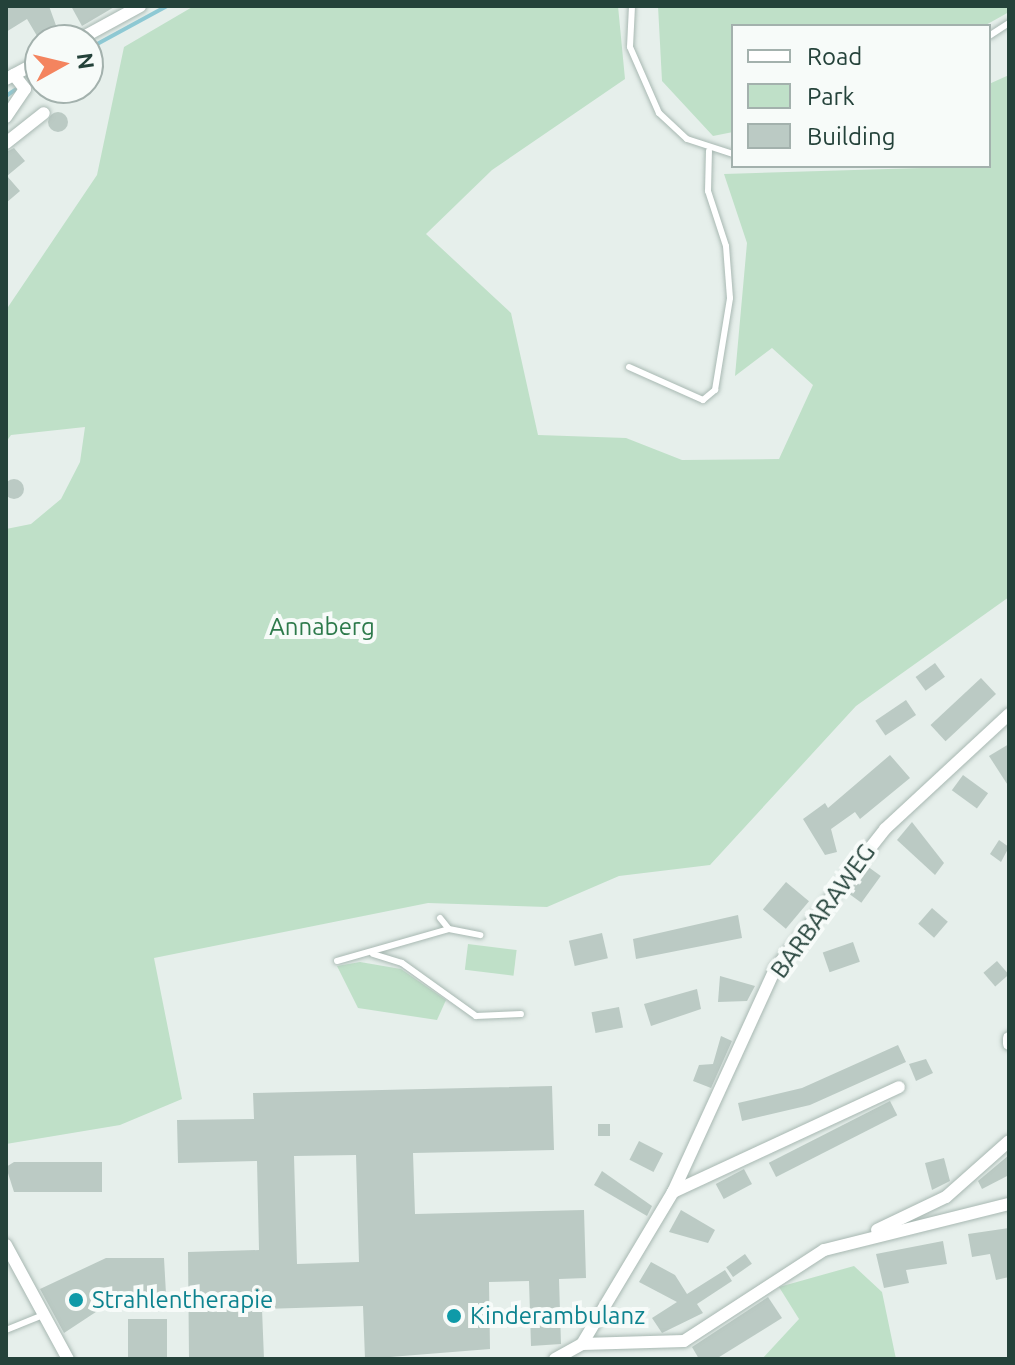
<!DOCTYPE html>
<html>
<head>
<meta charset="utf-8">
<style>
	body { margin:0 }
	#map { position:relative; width:1015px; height:1365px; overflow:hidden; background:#e6efeb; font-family:Ubuntu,sans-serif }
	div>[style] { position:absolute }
	.green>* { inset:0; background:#bfe0c8; transform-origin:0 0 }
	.stream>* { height:4px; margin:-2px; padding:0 2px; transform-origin:2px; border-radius:2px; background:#8ec9d4 }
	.building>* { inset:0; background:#bbcac4; transform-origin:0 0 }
	.round { border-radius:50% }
	.roads { filter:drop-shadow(0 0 2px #a8b8b2) drop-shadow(0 0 2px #a8b8b2) }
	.service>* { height:6px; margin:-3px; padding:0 3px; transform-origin:3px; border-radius:3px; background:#fff }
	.minor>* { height:12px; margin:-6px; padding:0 6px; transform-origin:6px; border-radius:6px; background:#fff }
	.dots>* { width:22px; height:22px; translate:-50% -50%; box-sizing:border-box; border:4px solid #f7fbf9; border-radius:50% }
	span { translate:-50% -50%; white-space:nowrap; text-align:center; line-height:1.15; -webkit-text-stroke:8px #f7fbf9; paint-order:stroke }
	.park-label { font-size:24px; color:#2d7a4b }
	.street-label { font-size:24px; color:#24423a }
	.culture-label { font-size:24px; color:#0d838f }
	.left { translate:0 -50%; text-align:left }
	.frame { position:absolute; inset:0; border:8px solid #24423a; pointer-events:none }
	.legend { position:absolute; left:731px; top:24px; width:260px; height:144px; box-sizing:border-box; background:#f7fbf9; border:2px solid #a3b1ad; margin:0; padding:10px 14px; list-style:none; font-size:24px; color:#24423a }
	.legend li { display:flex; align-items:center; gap:16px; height:40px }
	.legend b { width:40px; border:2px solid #a3b1ad }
	.north { position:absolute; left:24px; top:24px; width:80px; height:80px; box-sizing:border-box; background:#f7fbf9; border:2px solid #a3b1ad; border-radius:50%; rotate:82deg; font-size:22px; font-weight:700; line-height:32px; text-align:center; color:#24423a }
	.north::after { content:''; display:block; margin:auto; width:28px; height:36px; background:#f4845f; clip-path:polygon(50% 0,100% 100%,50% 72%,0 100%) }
</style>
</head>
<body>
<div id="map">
	<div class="green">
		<i style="clip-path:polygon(194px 6px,618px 6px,625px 79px,492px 170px,426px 234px,511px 313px,538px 435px,626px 438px,682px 460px,779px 459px,813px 385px,772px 348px,735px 376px,747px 243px,724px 174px,989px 166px,989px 84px,1009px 75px,1009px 597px,856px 706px,710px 865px,619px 876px,547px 907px,428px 903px,154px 958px,182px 1099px,120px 1125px,6px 1144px,6px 529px,31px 524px,61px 499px,80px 462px,85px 427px,11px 435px,6px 442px,6px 310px,97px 175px,124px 47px)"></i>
		<i style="clip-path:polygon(658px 6px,1009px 6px,1009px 12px,984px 26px,733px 26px,733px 132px,713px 136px,662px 81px)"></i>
		<i style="left:468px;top:944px;width:49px;height:26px;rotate:7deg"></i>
		<i style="clip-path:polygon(360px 962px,401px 969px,446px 1000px,437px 1020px,358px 1008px,337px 966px)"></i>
		<i style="clip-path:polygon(854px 1266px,882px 1292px,896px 1359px,762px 1359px,799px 1319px,779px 1287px)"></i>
	</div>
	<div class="stream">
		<i style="left:88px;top:49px;width:90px;rotate:-28.6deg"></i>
		<i style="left:31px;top:80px;width:10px;rotate:-24deg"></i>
		<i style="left:6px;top:96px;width:11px;rotate:-34deg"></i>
	</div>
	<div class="building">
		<i style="clip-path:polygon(6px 6px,49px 6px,58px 31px,40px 41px,27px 19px,6px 32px)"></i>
		<i style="clip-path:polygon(71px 6px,116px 6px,82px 26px)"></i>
		<i class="round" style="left:48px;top:112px;width:20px;height:20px"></i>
		<i style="clip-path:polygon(14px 148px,25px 161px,7px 176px,20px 191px,6px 203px,6px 152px)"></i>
		<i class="round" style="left:4px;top:479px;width:20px;height:20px"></i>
		<i style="left:935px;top:663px;width:17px;height:24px;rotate:54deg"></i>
		<i style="left:981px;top:678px;width:22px;height:69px;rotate:47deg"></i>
		<i style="left:906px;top:700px;width:18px;height:37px;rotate:56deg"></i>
		<i style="clip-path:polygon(1009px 744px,1009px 787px,989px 756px)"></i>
		<i style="clip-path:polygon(890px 755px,910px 778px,860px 819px,855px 812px,831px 829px,837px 852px,825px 855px,803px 819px,825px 803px,828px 808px)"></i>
		<i style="left:963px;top:775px;width:31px;height:19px;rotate:36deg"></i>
		<i style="clip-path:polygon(912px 822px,944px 863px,935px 875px,897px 840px)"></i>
		<i style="clip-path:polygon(999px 840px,1009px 847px,1001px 862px,990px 854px)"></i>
		<i style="left:867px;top:866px;width:17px;height:33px;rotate:36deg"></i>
		<i style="left:786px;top:882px;width:30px;height:36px;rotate:40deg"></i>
		<i style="left:932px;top:908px;width:21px;height:21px;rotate:41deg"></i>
		<i style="clip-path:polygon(738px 915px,742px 938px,636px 959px,633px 939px)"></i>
		<i style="left:602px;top:933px;width:26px;height:34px;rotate:77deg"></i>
		<i style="left:853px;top:942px;width:21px;height:32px;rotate:71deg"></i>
		<i style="left:997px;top:961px;width:18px;height:18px;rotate:49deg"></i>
		<i style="clip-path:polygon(720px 976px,755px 986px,747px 1001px,718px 1002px)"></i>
		<i style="clip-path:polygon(697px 989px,701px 1009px,651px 1026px,644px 1004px)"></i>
		<i style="left:619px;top:1007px;width:21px;height:28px;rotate:79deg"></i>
		<i style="clip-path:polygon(721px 1036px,732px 1041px,711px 1088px,693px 1081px,699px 1065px,713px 1064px)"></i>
		<i style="clip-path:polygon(898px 1045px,906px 1062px,810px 1105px,742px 1121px,738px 1103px,802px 1088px)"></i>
		<i style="clip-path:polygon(926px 1059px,933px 1073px,916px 1081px,909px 1064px)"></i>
		<i style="clip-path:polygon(evenodd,552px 1086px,554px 1150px,413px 1153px,415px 1214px,584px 1210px,586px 1278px,559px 1279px,561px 1344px,531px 1346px,529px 1281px,489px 1282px,490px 1349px,365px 1359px,363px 1306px,262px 1309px,264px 1359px,189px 1359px,188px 1252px,259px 1250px,257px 1161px,178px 1163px,177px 1120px,254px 1119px,253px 1093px,552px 1086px,356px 1155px,359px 1262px,297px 1264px,294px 1156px,356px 1155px)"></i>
		<i style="left:890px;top:1101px;width:16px;height:136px;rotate:63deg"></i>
		<i style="left:610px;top:1124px;width:12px;height:12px;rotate:90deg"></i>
		<i style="left:639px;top:1141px;width:27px;height:21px;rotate:27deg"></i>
		<i style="clip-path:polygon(1009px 1155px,1009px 1175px,982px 1189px,978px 1181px)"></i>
		<i style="clip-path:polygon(944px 1158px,950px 1181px,932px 1190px,925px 1163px)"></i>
		<i style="clip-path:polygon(14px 1162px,102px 1162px,102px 1192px,14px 1192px,6px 1167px)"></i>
		<i style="left:744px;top:1169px;width:17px;height:32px;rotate:62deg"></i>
		<i style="clip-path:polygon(602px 1171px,652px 1206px,647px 1216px,594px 1185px)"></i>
		<i style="clip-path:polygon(681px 1210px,715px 1230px,708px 1243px,669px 1232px)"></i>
		<i style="clip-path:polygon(1009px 1228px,1009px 1277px,996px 1280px,990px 1254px,972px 1257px,968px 1234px)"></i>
		<i style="clip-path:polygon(943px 1241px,947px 1264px,906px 1270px,909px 1283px,884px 1288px,876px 1254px)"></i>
		<i style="left:745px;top:1254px;width:12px;height:23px;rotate:55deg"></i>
		<i style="clip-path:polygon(106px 1258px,164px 1258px,166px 1294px,108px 1296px,108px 1304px,64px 1333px,40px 1289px)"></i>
		<i style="clip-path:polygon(651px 1262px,675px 1275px,687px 1294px,725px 1270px,732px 1281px,697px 1304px,703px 1313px,662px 1333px,652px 1318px,677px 1302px,639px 1282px)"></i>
		<i style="clip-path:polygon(768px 1297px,782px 1318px,716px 1359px,699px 1359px,692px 1347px)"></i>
		<i style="left:128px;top:1319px;width:39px;height:40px"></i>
	</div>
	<div class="roads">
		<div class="service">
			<i style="left:632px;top:6px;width:41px;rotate:92.8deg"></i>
			<i style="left:630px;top:47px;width:72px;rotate:66.3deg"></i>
			<i style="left:659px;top:113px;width:38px;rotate:43deg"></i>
			<i style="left:687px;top:139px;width:48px;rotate:18.1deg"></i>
			<i style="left:989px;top:36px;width:24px;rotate:-33deg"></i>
			<i style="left:629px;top:367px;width:81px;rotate:24deg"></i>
			<i style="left:703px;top:400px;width:16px;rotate:-40deg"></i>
			<i style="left:715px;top:390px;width:93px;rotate:-80.7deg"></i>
			<i style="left:730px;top:298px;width:52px;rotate:-94.4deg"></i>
			<i style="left:726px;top:246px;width:58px;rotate:-108.1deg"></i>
			<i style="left:708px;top:191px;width:40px;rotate:-88.6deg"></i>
			<i style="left:440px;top:918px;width:14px;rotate:51deg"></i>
			<i style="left:449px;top:929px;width:32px;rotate:11deg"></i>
			<i style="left:373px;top:954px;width:30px;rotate:17deg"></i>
			<i style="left:402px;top:963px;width:91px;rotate:35.6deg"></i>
			<i style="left:476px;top:1016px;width:45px;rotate:-2.5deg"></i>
			<i style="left:337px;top:961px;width:116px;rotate:-15.9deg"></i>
			<i style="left:6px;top:1330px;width:38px;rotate:-22deg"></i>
		</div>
		<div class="minor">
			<i style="left:78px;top:40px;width:71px;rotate:-28.7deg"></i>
			<i style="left:6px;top:79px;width:38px;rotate:-28deg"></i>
			<i style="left:6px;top:117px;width:34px;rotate:-56deg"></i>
			<i style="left:25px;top:89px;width:18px;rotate:-128deg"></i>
			<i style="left:6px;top:143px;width:48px;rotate:-38.3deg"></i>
			<i style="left:1009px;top:1038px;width:6px;rotate:90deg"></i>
			<i style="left:673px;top:1192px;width:249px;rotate:-24.9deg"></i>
			<i style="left:877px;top:1230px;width:76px;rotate:-25.6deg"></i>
			<i style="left:946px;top:1197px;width:84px;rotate:-41.6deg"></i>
			<i style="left:6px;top:1245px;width:130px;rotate:61.5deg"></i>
			<i style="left:582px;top:1344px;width:102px;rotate:-1.7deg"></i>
			<i style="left:684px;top:1341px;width:167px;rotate:-33deg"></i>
			<i style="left:824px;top:1250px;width:191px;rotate:-14deg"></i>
			<i style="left:555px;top:1359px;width:31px;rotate:-29deg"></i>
			<i style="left:582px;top:1344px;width:177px;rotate:-59.1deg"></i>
			<i style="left:673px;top:1192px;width:245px;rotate:-65.4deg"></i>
			<i style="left:775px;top:969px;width:178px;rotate:-51.8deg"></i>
			<i style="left:885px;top:829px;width:169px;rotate:-42.8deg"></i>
		</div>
	</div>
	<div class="dots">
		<i style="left:76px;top:1300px;background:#0f9aa8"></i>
		<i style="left:454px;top:1316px;background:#0f9aa8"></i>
	</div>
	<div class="park-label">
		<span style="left:322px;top:627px">Annaberg</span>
	</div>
	<div class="street-label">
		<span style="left:823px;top:911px;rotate:-54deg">BARBARAWEG</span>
	</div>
	<div class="culture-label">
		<span class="left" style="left:92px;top:1300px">Strahlentherapie</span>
		<span class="left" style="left:470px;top:1316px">Kinderambulanz</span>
	</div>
	<div class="frame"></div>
	<ul class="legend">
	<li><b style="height:10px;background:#fff"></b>Road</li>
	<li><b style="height:22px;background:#bfe0c8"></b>Park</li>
	<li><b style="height:22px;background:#bbcac4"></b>Building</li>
	</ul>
	<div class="north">N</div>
</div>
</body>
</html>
